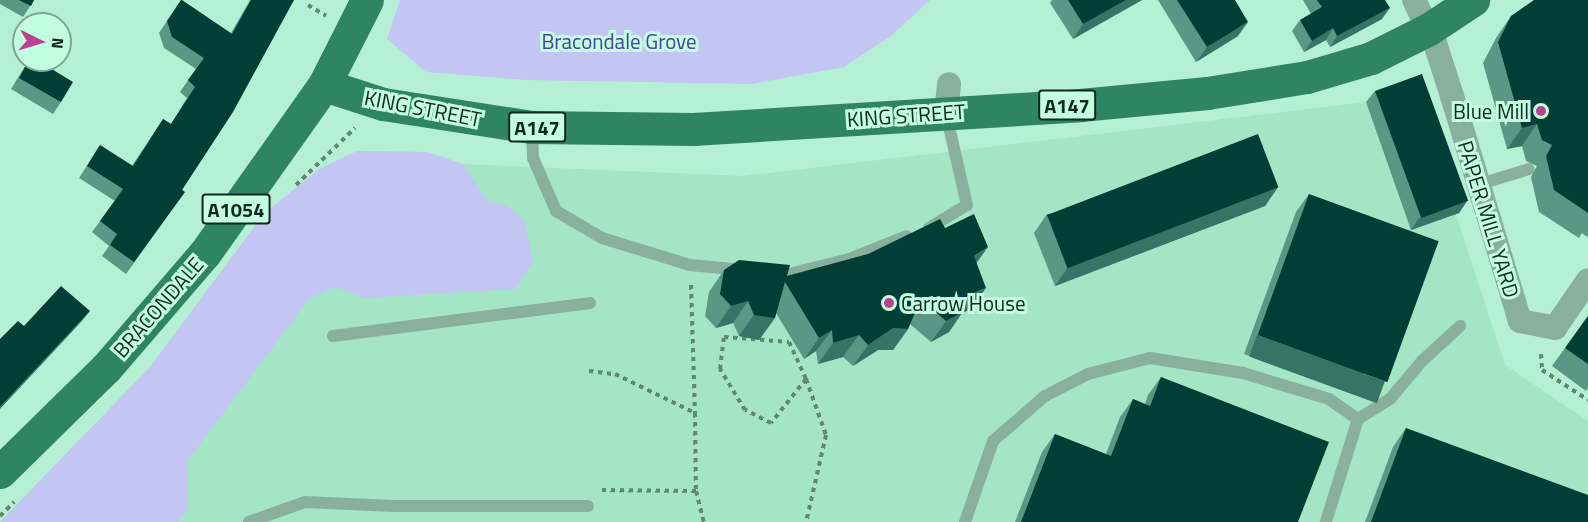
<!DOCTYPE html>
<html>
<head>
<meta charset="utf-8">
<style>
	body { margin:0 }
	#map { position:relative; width:1588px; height:522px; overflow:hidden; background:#b6f0d4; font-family:"Titillium Web",sans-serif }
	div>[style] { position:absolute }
	.built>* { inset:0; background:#a3e5c5 }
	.green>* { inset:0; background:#c3c5f3 }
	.path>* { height:4px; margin-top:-2px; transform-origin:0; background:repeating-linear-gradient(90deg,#5f8774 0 4.5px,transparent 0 9px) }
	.lane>* { height:12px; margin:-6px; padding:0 6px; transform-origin:6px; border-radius:6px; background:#88b09c }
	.street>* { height:24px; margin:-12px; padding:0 12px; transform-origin:12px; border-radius:12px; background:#88b09c }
	.primary>* { height:33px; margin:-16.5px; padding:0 16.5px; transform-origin:16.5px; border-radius:16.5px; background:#2f8563 }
	.wall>* { inset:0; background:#5c9685 }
	.shaded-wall>* { inset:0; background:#387365; transform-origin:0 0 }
	.building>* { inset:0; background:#023d36; transform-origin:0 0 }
	.dots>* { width:16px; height:16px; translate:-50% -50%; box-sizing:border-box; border:3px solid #c3fee1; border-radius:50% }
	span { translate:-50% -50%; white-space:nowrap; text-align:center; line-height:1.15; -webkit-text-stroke:6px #c3fee1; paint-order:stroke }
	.shield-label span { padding:2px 4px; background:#c3fee1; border:2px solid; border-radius:4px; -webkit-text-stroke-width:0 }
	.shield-label { font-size:20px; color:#11281e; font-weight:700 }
	.park-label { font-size:21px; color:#4a409e }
	.street-label { font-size:21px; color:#11281e }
	.poi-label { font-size:21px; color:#11281e }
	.right { translate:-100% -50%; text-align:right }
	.left { translate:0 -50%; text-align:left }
	.north { position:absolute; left:12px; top:12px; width:60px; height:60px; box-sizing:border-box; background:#c3fee1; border:2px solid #7ca893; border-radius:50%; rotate:95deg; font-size:16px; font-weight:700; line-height:24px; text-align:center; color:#11281e }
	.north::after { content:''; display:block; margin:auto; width:21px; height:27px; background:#ba4092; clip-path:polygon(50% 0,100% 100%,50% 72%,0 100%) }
</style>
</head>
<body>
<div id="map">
	<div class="built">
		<i style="clip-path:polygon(1414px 86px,1505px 365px,1588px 421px,1588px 522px,0 522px,150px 367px,264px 214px,318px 170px,357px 151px,427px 152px,463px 164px,744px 176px,1366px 102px)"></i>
	</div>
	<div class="green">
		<i style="clip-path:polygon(400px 0,930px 0,891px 36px,844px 67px,751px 84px,526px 80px,426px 72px,387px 39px)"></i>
		<i style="clip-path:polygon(357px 151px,427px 152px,463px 164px,487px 200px,507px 206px,525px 221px,533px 262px,515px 289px,364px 298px,335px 287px,310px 298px,188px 460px,188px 508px,178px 522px,0 522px,150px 367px,264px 214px,318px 170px)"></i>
	</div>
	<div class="path">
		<i style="left:308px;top:5px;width:21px;rotate:31deg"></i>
		<i style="left:296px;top:185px;width:82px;rotate:-44deg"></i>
		<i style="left:691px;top:285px;width:128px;rotate:88.2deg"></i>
		<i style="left:1541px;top:354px;width:16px;rotate:86deg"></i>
		<i style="left:1542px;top:370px;width:55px;rotate:33.1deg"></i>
		<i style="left:589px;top:371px;width:26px;rotate:7deg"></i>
		<i style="left:615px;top:374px;width:89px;rotate:26deg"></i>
		<i style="left:695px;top:413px;width:78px;rotate:89.3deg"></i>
		<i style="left:696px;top:491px;width:94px;rotate:-179.4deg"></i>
		<i style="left:806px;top:379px;width:56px;rotate:128.5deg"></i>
		<i style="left:771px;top:423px;width:29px;rotate:-153deg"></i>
		<i style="left:745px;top:410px;width:48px;rotate:-121.4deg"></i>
		<i style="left:720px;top:369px;width:32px;rotate:-83deg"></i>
		<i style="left:724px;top:337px;width:65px;rotate:4.4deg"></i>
		<i style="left:789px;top:342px;width:41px;rotate:65.3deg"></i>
		<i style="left:806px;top:379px;width:59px;rotate:70.3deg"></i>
		<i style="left:826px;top:435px;width:89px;rotate:102.9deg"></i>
		<i style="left:696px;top:491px;width:32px;rotate:76deg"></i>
		<i style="left:0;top:516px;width:20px;rotate:-45deg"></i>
	</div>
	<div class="lane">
		<i style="left:532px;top:128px;width:30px;rotate:88deg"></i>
		<i style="left:533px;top:158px;width:58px;rotate:66.5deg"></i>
		<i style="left:556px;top:211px;width:53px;rotate:30.4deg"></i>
		<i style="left:602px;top:238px;width:92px;rotate:17.1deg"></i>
		<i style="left:690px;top:265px;width:53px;rotate:5.4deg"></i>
		<i style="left:1477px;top:185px;width:54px;rotate:-17.1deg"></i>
		<i style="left:929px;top:228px;width:44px;rotate:-31.2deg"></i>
		<i style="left:967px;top:205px;width:94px;rotate:-102.9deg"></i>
		<i style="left:772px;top:272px;width:17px;rotate:7deg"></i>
		<i style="left:789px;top:274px;width:62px;rotate:-14deg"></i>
		<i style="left:849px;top:259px;width:62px;rotate:-21.6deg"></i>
		<i style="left:333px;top:336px;width:259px;rotate:-7.3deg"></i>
		<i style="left:1358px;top:419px;width:38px;rotate:-32deg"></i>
		<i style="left:1390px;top:399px;width:50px;rotate:-49.9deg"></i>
		<i style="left:1422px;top:361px;width:52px;rotate:-42.6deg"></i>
		<i style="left:249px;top:522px;width:59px;rotate:-19.7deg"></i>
		<i style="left:305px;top:502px;width:89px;rotate:2.6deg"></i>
		<i style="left:394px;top:506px;width:194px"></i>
		<i style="left:965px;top:522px;width:86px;rotate:-70.9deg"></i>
		<i style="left:993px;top:441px;width:69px;rotate:-40.9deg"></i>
		<i style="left:1045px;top:396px;width:48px;rotate:-27.1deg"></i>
		<i style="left:1088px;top:374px;width:64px;rotate:-14.5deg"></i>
		<i style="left:1150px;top:358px;width:94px;rotate:9.2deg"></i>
		<i style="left:1243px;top:373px;width:90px;rotate:16.8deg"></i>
		<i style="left:1329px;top:399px;width:35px;rotate:35deg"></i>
		<i style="left:1358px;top:419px;width:108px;rotate:107.3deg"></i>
	</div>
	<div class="street">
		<i style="left:1414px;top:0;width:48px;rotate:64deg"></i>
		<i style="left:1435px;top:43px;width:56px;rotate:72.2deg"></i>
		<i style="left:1452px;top:96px;width:235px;rotate:73.2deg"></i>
		<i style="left:1520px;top:321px;width:36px;rotate:11deg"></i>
		<i style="left:1555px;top:328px;width:58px;rotate:-55.5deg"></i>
		<i style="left:946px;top:113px;width:29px;rotate:-84deg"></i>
	</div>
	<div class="primary">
		<i style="left:324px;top:85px;width:62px;rotate:17.9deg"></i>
		<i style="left:383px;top:104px;width:151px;rotate:8.8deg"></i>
		<i style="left:532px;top:127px;width:161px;rotate:0.7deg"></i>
		<i style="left:693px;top:129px;width:388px;rotate:-3.5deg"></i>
		<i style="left:1080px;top:105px;width:128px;rotate:-5.4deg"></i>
		<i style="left:1207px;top:93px;width:101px;rotate:-9.1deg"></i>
		<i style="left:1307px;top:77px;width:67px;rotate:-16.5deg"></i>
		<i style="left:1371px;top:58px;width:65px;rotate:-26.6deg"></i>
		<i style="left:1429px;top:29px;width:53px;rotate:-33.4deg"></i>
		<i style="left:0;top:472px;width:148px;rotate:-44.5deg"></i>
		<i style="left:106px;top:368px;width:152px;rotate:-49.3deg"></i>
		<i style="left:205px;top:253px;width:206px;rotate:-54.7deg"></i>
		<i style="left:324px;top:85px;width:95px;rotate:-63.2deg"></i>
	</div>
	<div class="wall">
		<i style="clip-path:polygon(0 0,34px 0,23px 17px,0 4px)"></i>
		<i style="clip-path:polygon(181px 0,231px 33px,250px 0,294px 0,182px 190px,185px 192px,126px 274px,102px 256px,109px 246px,92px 232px,115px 201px,79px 178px,100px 145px,132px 166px,163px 119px,171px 124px,187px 98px,180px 92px,196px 69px,164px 48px,159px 33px)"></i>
		<i style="clip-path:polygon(1052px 0,1142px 0,1073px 39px,1050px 3px)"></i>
		<i style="clip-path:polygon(1158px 0,1235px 0,1238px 36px,1196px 62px)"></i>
		<i style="clip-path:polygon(1303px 0,1385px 0,1382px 19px,1330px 47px,1326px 40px,1304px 52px,1292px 31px,1300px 20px,1311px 14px)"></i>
		<i style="clip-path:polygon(1588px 0,1588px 235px,1587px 237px,1582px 233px,1579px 238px,1539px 212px,1531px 177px,1537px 166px,1526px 161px,1522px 146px,1507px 149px,1483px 63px,1496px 38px,1511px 16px)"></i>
		<i style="clip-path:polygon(29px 60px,61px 102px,53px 114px,11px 89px)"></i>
		<i style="clip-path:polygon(1375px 91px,1467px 201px,1459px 213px,1411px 230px,1366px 102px)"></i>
		<i style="clip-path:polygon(1278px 187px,1265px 206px,1055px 286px,1034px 233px,1047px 214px)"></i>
		<i style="clip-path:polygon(1309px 194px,1372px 401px,1244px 354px,1296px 212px)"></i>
		<i style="clip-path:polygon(945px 228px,977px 263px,971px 309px,962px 313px,949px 332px,931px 342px,910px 324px,908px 329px,893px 350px,878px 350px,853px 366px,843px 357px,818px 364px,816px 351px,804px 359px,776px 313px,759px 340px,739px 336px,733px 323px,716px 328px,705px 316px,709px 292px,724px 270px,787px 276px,868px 254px)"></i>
		<i style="clip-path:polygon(1588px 316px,1588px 388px,1586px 391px,1552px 366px)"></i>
		<i style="clip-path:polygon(1161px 377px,1298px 522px,1015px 522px,1042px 452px,1055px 434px,1106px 454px,1120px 417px,1133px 399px,1145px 404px,1148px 395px)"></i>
		<i style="clip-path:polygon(1406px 428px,1588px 522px,1365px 522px,1393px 447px)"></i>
	</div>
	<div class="shaded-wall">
		<i style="clip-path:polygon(1126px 0,1142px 0,1073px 39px,1083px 24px)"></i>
		<i style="clip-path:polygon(1390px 8px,1382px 19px,1330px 47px,1337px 36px)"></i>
		<i style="clip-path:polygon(1248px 22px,1238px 36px,1196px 62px,1207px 47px)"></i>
		<i style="clip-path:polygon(1333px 28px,1326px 40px,1304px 52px,1312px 41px)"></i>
		<i style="clip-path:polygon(1537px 124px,1522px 146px,1507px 149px,1522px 128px)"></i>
		<i style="clip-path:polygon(1278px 187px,1265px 206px,1055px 286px,1068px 267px)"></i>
		<i style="clip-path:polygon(1467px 201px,1459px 213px,1411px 230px,1419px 218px)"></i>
		<i style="clip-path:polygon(988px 247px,973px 268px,974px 256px)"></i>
		<i style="clip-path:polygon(986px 288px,971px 309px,962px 313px,949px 332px,931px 342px,946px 321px,967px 296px)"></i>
		<i style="clip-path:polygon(748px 301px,733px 323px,716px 328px,731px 306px)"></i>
		<i style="clip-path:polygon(90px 311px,82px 321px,0 409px,0 407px)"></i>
		<i style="clip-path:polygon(754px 315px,775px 318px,759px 340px,739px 336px)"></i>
		<i style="clip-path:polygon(893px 328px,908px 329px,893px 350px,878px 350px,853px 366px,868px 345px)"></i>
		<i style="clip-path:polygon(832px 330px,816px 351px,804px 359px,819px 338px)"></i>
		<i style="clip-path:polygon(859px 335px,843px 357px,818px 364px,833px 343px)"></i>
		<i style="left:1257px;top:335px;width:136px;height:23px;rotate:20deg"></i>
	</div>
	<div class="building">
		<i style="clip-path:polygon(19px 0,34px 0,31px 6px)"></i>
		<i style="clip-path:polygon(181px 0,182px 0,232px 34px,251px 0,294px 0,233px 112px,182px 190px,185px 192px,134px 262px,110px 245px,117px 234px,100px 221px,123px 189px,87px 166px,100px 145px,133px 166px,163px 119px,171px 124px,195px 87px,188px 80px,204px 58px,172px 37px,167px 21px)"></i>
		<i style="clip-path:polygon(1068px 0,1126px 0,1083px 24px)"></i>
		<i style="clip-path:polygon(1177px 0,1235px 0,1248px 22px,1207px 47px)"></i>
		<i style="clip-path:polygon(1317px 0,1385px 0,1390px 8px,1337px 36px,1333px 28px,1312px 41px,1300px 20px,1322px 7px)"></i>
		<i style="clip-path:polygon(1534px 0,1588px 0,1588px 213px,1554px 190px,1546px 156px,1552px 145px,1542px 140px,1537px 124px,1522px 128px,1498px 42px,1511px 16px)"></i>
		<i style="clip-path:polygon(29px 60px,37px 60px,73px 82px,61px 102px,19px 78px)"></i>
		<i style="left:1422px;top:74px;width:135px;height:50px;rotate:70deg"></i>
		<i style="left:1258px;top:134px;width:57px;height:226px;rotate:69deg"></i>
		<i style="left:1309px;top:194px;width:138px;height:150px;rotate:20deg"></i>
		<i style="clip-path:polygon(974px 214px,988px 247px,974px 256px,986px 288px,967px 296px,964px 311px,946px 321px,921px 299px,908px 329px,893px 328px,868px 345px,859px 335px,833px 343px,832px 330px,819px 338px,785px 282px,775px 318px,754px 315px,748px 301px,731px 306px,720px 294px,724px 270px,739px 260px,790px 265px,787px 276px,868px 254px,940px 219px,945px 228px)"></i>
		<i style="clip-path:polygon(61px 286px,90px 311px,0 407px,0 339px,18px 321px,24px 326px)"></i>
		<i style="clip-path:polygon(1588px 316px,1588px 364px,1565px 348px)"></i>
		<i style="clip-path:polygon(1161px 377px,1329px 442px,1298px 522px,1021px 522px,1055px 434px,1111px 456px,1133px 399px,1150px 406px)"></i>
		<i style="clip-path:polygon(1406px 428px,1588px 495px,1588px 522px,1371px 522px)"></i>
	</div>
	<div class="dots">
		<i style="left:1541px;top:111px;background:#ba4092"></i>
		<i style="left:889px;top:303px;background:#ba4092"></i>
	</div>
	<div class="shield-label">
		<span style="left:1067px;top:105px">A147</span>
		<span style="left:537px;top:127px">A147</span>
		<span style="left:236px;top:209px">A1054</span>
	</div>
	<div class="park-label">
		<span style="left:619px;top:41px">Bracondale Grove</span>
	</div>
	<div class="street-label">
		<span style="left:423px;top:108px;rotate:11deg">KING STREET</span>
		<span style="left:906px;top:115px;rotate:-4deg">KING STREET</span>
		<span style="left:1489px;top:219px;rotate:73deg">PAPER MILL YARD</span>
		<span style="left:158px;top:307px;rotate:-49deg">BRACONDALE</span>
	</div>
	<div class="poi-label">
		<span class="right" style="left:1529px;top:111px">Blue Mill</span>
		<span class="left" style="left:901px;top:303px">Carrow House</span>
	</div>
	<div class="north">N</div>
</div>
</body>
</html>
